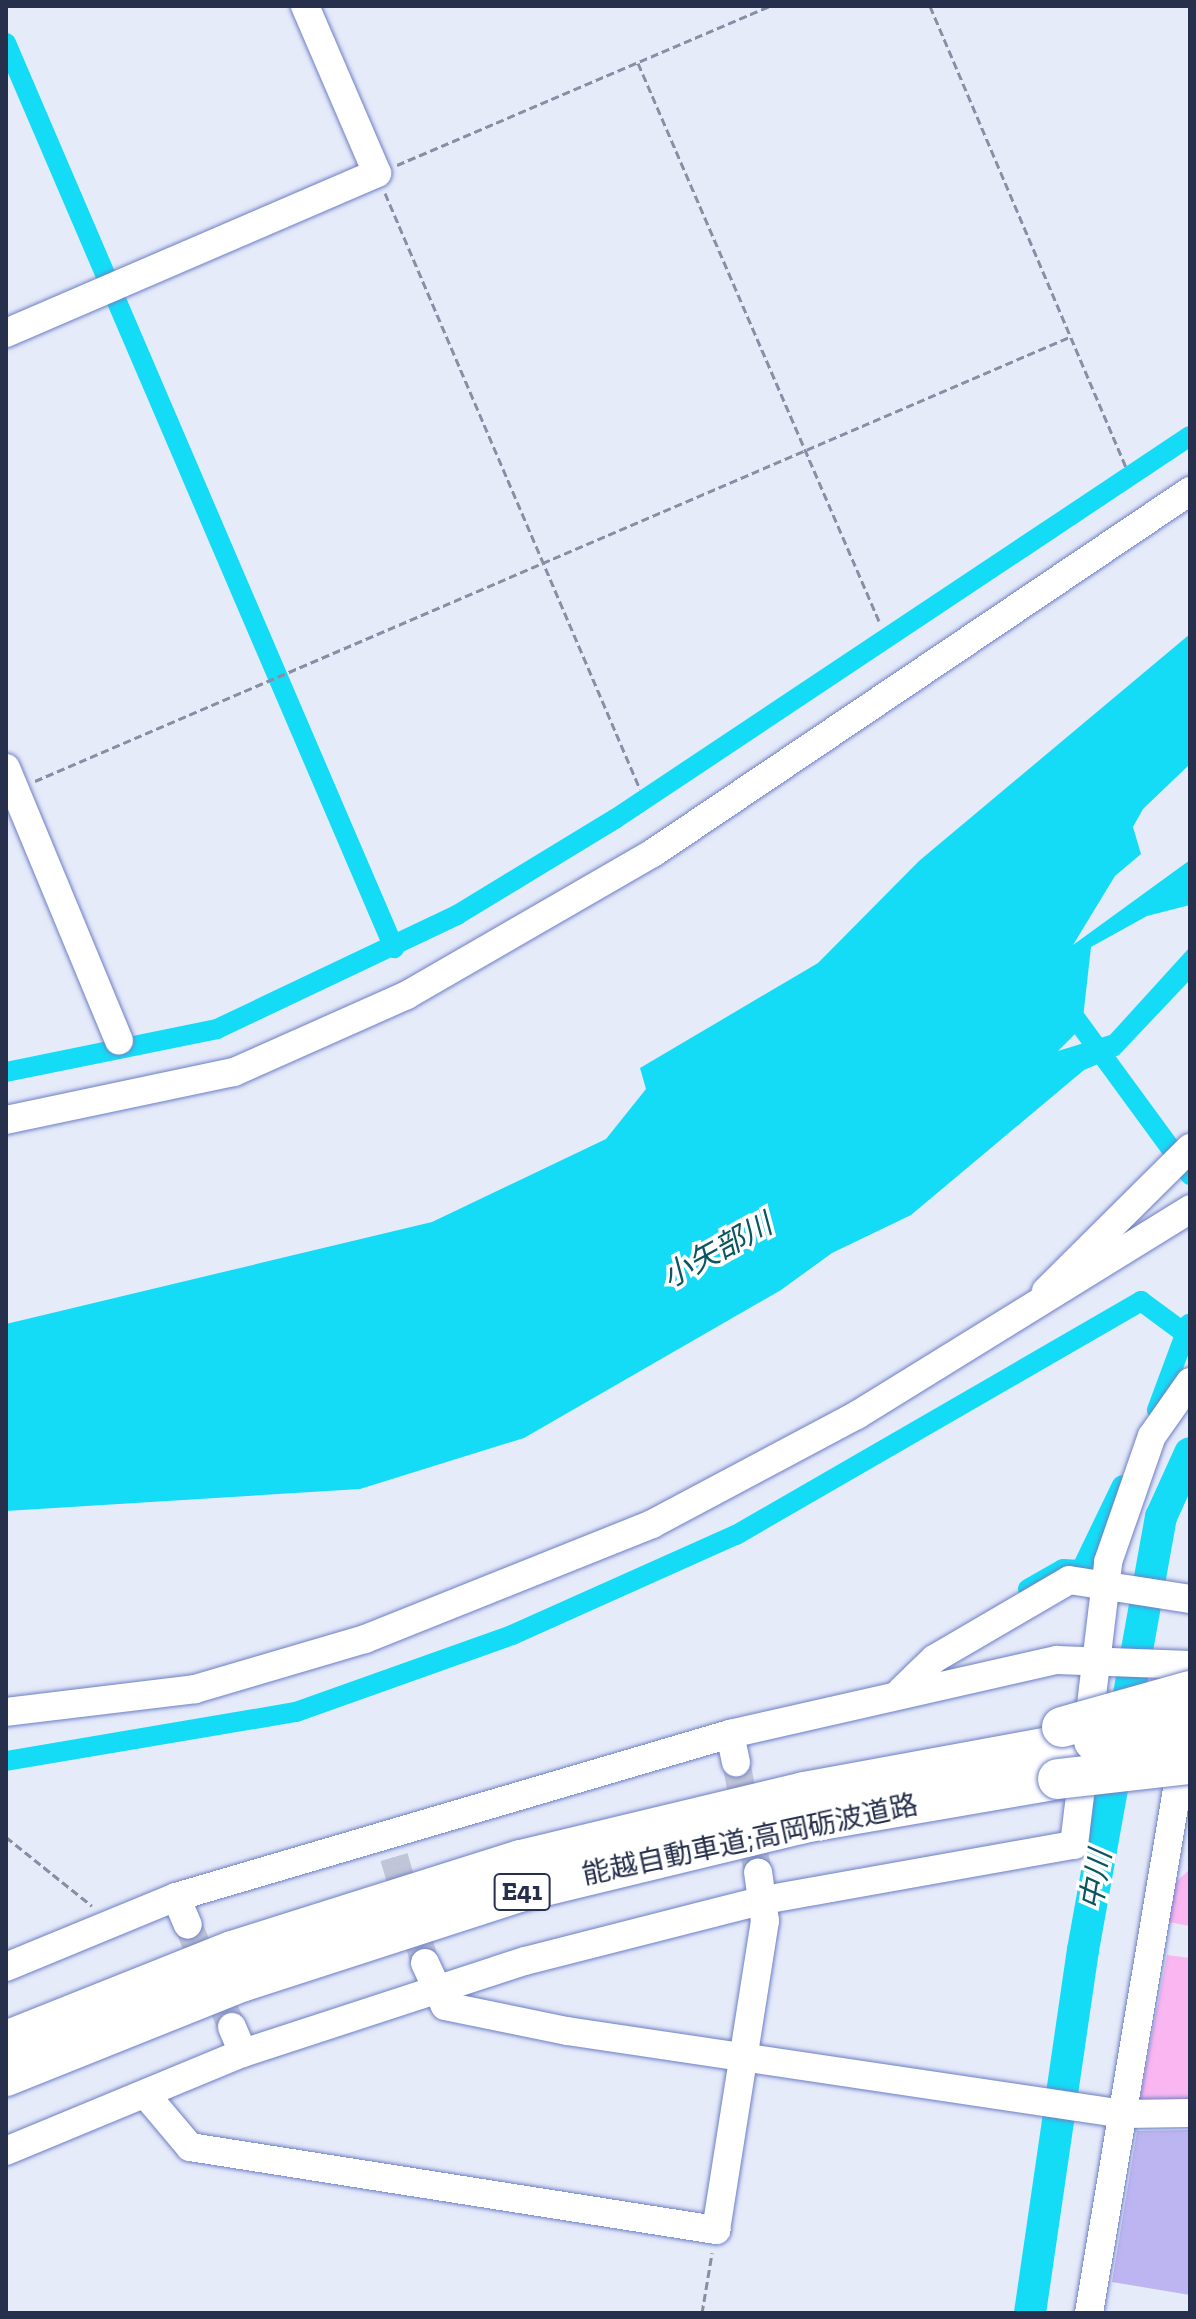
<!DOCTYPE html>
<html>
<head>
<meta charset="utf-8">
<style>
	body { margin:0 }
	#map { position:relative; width:1196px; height:2319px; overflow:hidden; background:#e6ebfa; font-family:"Zilla Slab","Noto Sans JP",serif }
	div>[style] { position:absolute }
	.green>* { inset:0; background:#f9b6f1 }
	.water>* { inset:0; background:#14dcf7 }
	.canal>* { height:20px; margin:-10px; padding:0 10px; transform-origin:10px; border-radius:10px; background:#14dcf7 }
	.river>* { height:32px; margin:-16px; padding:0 16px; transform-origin:16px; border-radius:16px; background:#14dcf7 }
	.building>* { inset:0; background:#bdb5f1 }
	.minor-tunnel>* { height:28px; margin-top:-14px; transform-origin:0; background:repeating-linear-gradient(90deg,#c0c5d7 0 28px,transparent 0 42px) }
	.path>* { height:3px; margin-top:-1.5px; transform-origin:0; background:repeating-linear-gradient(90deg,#888fa5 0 8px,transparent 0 12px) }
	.roads { filter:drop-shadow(0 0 2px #6c7fc4) drop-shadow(0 0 2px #6c7fc4) }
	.minor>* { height:28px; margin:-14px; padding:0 14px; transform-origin:14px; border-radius:14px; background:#fff }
	.highway>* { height:40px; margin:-20px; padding:0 20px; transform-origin:20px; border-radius:20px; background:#fff }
	.bridges { filter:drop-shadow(0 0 2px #6c7fc4) drop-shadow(0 0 2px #6c7fc4) }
	.highway-bridge>* { height:40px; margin:-20px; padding:0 20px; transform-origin:20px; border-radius:20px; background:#fff }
	span { translate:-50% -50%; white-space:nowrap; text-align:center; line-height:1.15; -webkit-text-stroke:7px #fff; paint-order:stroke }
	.shield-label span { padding:2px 6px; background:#fff; border:2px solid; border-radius:6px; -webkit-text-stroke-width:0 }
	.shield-label { font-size:26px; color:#262f4c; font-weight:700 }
	.street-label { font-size:28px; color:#262f4c }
	.water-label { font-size:30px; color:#0a5560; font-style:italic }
	.frame { position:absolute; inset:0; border:8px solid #262f4c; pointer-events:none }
</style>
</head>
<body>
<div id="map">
	<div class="green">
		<i style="clip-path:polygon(1190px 1869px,1190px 1926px,1168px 1922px,1174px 1884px)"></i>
		<i style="clip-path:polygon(1167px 1955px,1190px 1958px,1190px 2101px,1140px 2099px)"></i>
	</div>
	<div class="water">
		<i style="clip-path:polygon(1190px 634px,1190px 764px,1143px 809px,1133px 827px,1141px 854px,1115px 876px,1073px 945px,1190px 860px,1190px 905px,1147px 916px,1091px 947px,1082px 1027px,1058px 1051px,1110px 1035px,1190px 947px,1190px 980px,1119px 1055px,1084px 1070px,911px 1215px,832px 1253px,781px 1290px,524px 1438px,360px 1489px,6px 1511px,6px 1324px,432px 1222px,606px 1139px,646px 1089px,640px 1068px,818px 963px,919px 861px)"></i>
	</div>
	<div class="canal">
		<i style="left:6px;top:43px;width:985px;rotate:66.79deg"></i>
		<i style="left:1065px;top:1004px;width:212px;rotate:53.8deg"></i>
		<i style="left:6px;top:1072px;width:215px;rotate:-11.5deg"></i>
		<i style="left:217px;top:1029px;width:266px;rotate:-25.4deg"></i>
		<i style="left:457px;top:915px;width:185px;rotate:-31.3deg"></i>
		<i style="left:615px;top:819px;width:691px;rotate:-33.67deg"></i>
		<i style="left:1157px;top:1410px;width:92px;rotate:-69.6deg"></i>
		<i style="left:1028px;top:1589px;width:40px;rotate:-29.7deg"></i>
		<i style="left:1063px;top:1569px;width:18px;rotate:3deg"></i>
		<i style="left:1081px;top:1570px;width:94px;rotate:-64.2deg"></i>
		<i style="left:6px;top:1761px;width:294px;rotate:-9.6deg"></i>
		<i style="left:296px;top:1712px;width:229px;rotate:-19.6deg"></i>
		<i style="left:512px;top:1635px;width:245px;rotate:-24.1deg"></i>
		<i style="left:736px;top:1535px;width:468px;rotate:-30deg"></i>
		<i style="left:1141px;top:1301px;width:52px;rotate:36.4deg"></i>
	</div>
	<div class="river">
		<i style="left:1030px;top:2313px;width:367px;rotate:-81.7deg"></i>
		<i style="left:1083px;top:1950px;width:440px;rotate:-79.8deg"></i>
		<i style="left:1161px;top:1517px;width:70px;rotate:-65.6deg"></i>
	</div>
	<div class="building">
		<i style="clip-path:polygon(1190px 2130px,1190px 2295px,1112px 2282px,1137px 2131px)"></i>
	</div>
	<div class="minor-tunnel">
		<i style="left:736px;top:1762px;width:112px;rotate:78.7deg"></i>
		<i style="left:394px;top:1857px;width:110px;rotate:73.7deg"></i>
		<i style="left:188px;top:1925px;width:111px;rotate:66.7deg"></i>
	</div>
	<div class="path">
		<i style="left:930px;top:6px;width:501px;rotate:66.97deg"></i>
		<i style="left:638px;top:63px;width:608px;rotate:66.64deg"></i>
		<i style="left:397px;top:165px;width:405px;rotate:-23.1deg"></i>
		<i style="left:385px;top:193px;width:648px;rotate:66.84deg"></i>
		<i style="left:35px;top:781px;width:1128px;rotate:-23.23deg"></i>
		<i style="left:6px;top:1837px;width:110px;rotate:38.7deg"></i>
		<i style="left:702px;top:2313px;width:61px;rotate:-80.5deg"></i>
	</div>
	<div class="roads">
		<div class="minor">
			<i style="left:6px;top:333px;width:404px;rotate:-23.3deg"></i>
			<i style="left:377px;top:173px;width:182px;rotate:-113.3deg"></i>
			<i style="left:6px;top:768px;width:295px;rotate:67.5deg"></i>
			<i style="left:6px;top:1120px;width:233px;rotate:-11.9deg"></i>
			<i style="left:234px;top:1072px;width:189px;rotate:-24deg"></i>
			<i style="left:407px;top:995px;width:284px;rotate:-30deg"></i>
			<i style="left:653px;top:853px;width:648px;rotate:-33.98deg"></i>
			<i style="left:1046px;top:1291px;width:203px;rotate:-44.8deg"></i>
			<i style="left:901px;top:1691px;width:46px;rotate:-44.1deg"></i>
			<i style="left:934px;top:1659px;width:156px;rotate:-30.3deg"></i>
			<i style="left:1069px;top:1580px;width:122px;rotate:8.9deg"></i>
			<i style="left:6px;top:1712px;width:190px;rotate:-6.9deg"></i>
			<i style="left:195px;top:1689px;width:177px;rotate:-16.4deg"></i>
			<i style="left:365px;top:1639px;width:309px;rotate:-21.8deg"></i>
			<i style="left:652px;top:1524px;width:232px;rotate:-28deg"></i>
			<i style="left:857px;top:1415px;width:392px;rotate:-31.7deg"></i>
			<i style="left:730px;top:1734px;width:29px;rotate:78deg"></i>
			<i style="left:176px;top:1897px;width:30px;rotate:67deg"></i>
			<i style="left:425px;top:1963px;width:47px;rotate:65.1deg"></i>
			<i style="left:445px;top:2006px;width:125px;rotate:11.6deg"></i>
			<i style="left:567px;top:2031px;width:563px;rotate:8.48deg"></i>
			<i style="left:1124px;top:2114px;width:66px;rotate:-0.9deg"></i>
			<i style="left:6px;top:1967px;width:184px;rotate:-22.4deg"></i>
			<i style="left:176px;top:1897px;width:577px;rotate:-16.4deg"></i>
			<i style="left:730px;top:1734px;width:335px;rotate:-12.8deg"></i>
			<i style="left:1057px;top:1660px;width:133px;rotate:2.2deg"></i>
			<i style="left:232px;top:2027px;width:28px;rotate:67deg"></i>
			<i style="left:146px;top:2095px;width:68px;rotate:49.8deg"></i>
			<i style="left:190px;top:2147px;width:533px;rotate:8.97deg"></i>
			<i style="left:716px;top:2230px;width:313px;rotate:-81deg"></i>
			<i style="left:765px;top:1921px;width:49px;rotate:-98.1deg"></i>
			<i style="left:6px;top:2151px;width:256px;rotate:-22.5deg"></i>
			<i style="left:243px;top:2053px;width:297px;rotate:-18.1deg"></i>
			<i style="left:525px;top:1961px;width:247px;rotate:-14.3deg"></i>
			<i style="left:764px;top:1900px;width:315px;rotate:-10.1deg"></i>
			<i style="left:1074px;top:1845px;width:285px;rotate:-83.1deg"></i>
			<i style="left:1108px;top:1562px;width:133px;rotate:-70.8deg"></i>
			<i style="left:1152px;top:1436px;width:66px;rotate:-54.9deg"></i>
			<i style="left:1089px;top:2313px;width:573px;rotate:-80.46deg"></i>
		</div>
		<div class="highway">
			<i style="left:6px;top:2041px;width:243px;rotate:-21.7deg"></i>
			<i style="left:232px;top:1951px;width:303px;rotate:-17.5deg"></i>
			<i style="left:521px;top:1860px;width:291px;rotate:-13.5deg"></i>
			<i style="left:804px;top:1792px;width:259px;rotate:-10.4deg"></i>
			<i style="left:6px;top:2076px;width:256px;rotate:-21.8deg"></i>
			<i style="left:244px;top:1981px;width:293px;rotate:-17.9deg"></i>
			<i style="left:523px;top:1891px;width:289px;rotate:-13.6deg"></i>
			<i style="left:804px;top:1823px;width:258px;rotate:-9.8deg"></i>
		</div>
	</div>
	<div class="bridges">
		<div class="highway-bridge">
			<i style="left:1062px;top:1727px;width:133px;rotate:-15.7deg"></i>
			<i style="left:1094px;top:1741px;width:97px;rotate:-7.7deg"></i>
			<i style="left:1058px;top:1779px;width:133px;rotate:-6.5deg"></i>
		</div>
	</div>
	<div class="shield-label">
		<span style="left:522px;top:1892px">E41</span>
	</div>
	<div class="street-label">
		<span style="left:750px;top:1840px;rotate:-12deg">能越自動車道;高岡砺波道路</span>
	</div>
	<div class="water-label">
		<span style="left:717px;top:1251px;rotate:-29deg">小矢部川</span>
		<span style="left:1096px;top:1880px;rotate:-80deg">中川</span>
	</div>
	<div class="frame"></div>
</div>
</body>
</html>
